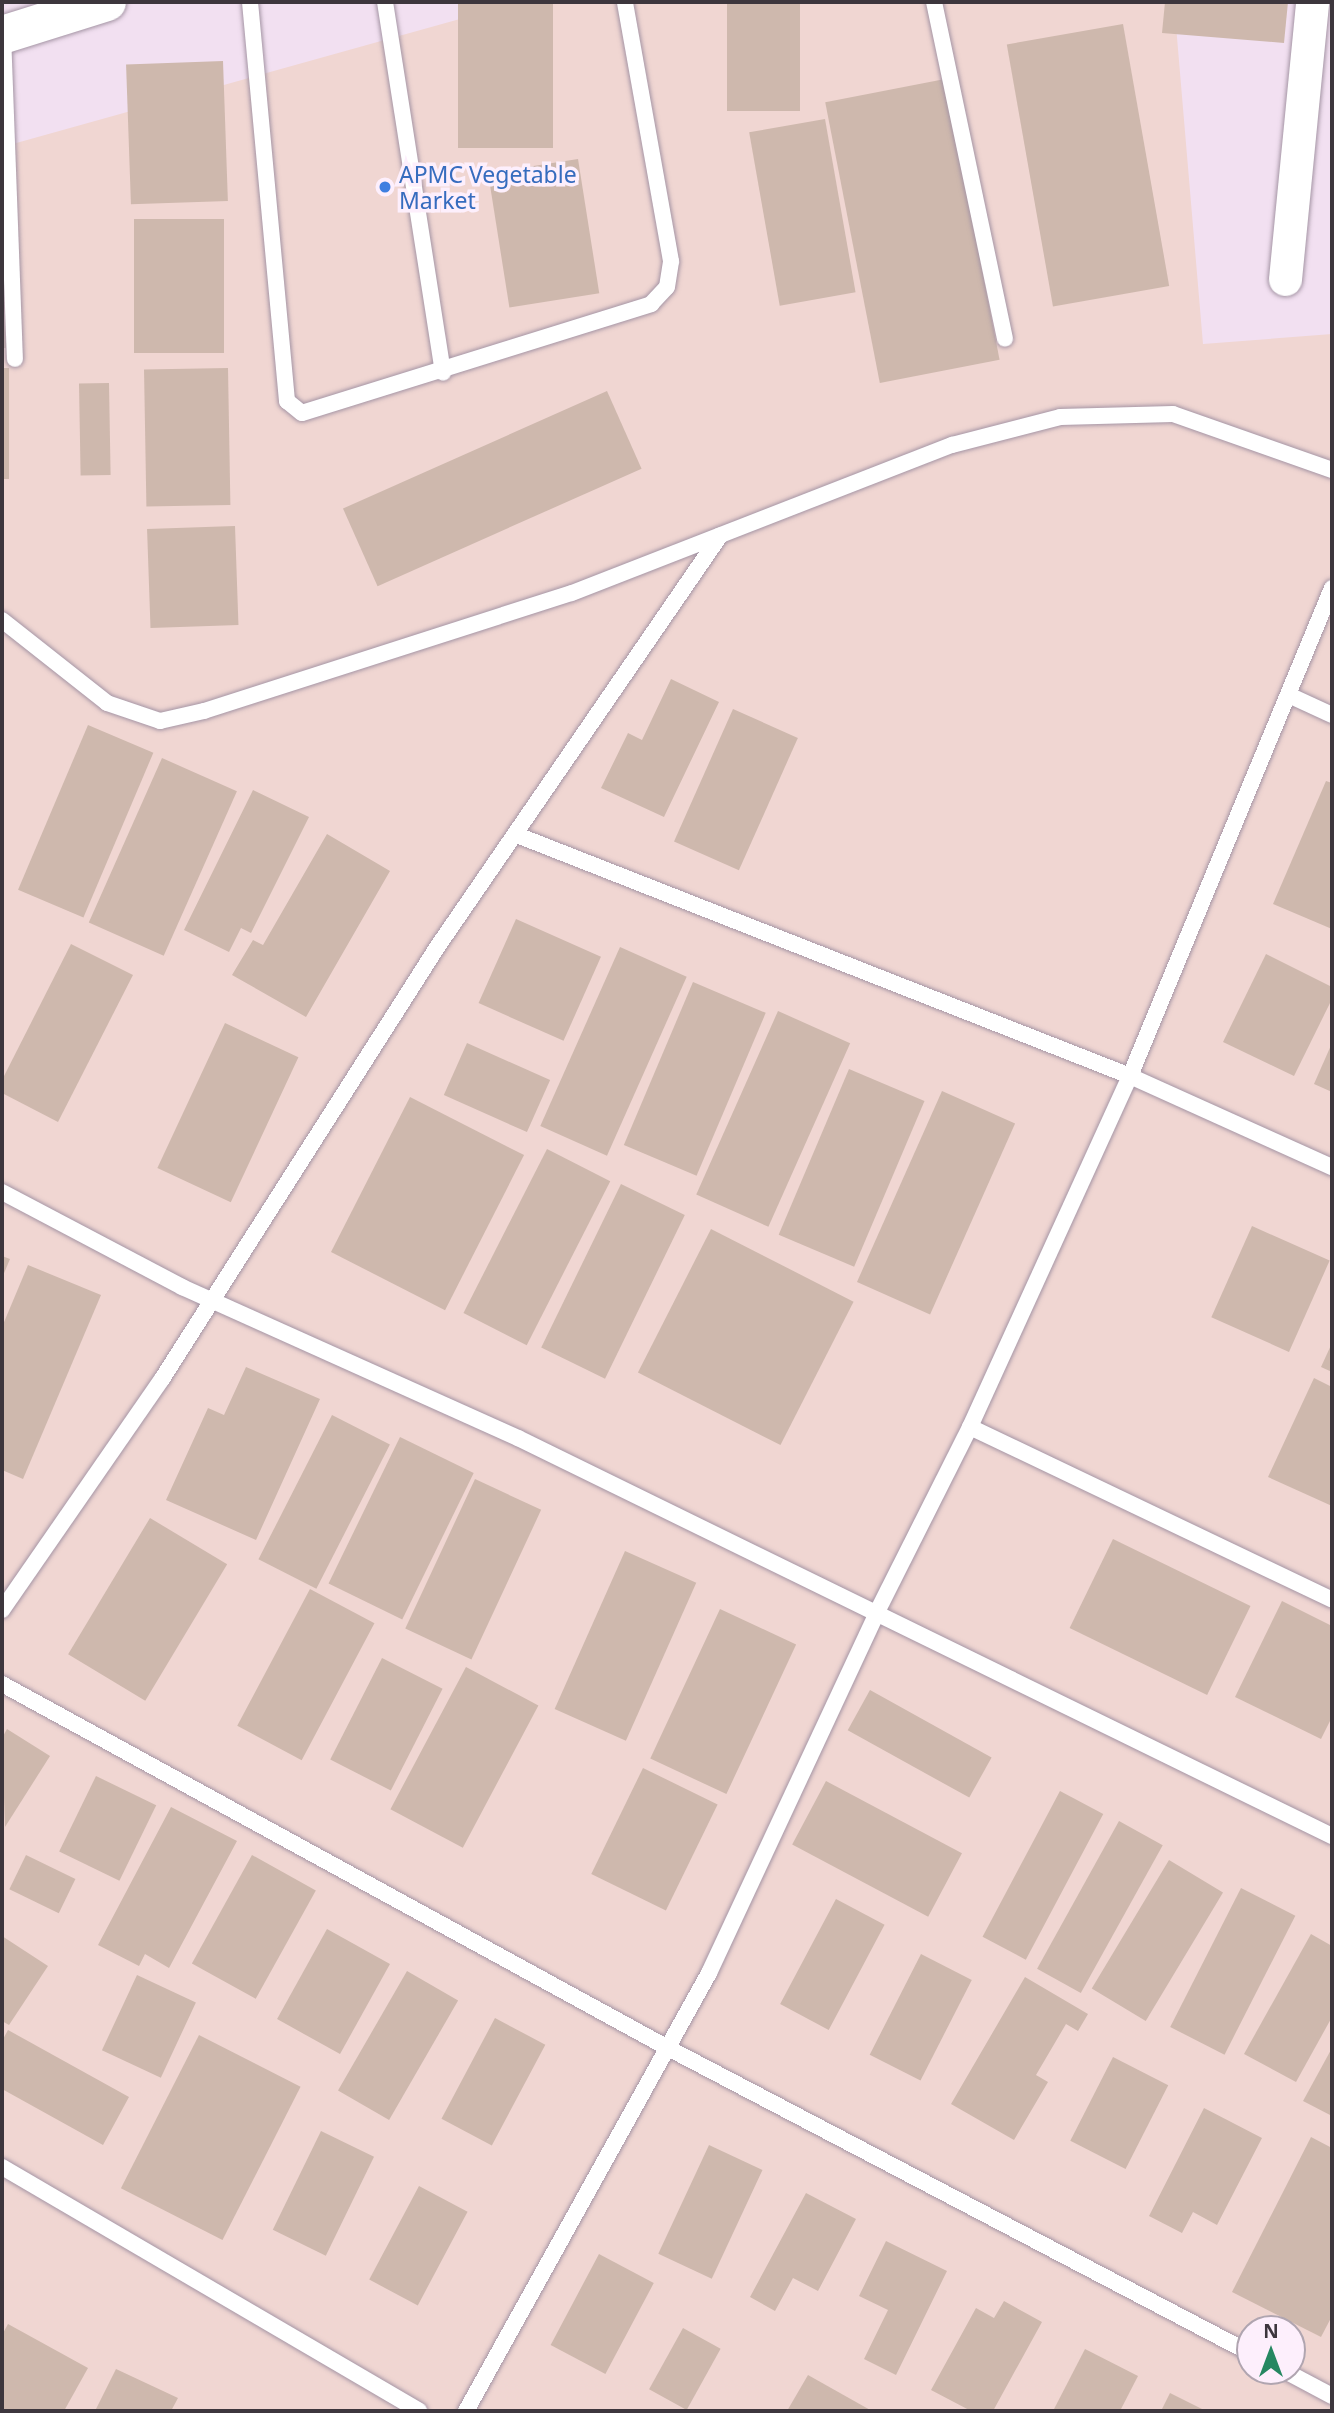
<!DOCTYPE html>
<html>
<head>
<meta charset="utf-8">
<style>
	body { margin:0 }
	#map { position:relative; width:1334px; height:2413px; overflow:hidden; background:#f2e0f1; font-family:"Noto Sans",sans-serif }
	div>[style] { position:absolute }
	.industrial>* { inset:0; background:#f0d6d2 }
	.building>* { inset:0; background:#ceb8ad; transform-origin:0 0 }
	.roads { filter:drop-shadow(0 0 2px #a595a5) drop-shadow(0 0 2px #a595a5) }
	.service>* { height:16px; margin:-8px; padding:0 8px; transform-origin:8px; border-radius:8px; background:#fff }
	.minor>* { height:33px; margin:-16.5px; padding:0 16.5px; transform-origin:16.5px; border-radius:16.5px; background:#fff }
	.primary>* { height:38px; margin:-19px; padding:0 19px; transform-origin:19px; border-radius:19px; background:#fff }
	.dots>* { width:19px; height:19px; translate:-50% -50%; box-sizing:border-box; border:4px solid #fdeffc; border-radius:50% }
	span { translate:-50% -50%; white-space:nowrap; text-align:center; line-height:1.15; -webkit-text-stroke:7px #fdeffc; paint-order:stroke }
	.shop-label { font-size:23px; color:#366cbe }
	.left { translate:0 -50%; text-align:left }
	.frame { position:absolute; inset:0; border:4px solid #3d363d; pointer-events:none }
	.north { position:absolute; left:1236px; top:2315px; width:70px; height:70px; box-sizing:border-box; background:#fdeffc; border:2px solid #b0a5b0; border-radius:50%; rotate:0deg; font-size:19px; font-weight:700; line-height:28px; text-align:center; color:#3d363d }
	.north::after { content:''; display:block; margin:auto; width:24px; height:32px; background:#258761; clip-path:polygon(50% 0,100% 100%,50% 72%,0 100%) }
</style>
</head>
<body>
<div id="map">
	<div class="industrial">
		<i style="clip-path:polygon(evenodd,521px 2px,1174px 2px,1203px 344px,1332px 334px,1332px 2411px,2px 2411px,2px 147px,521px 2px,1250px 2329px,1292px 2329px,1292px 2371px,1250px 2371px,1250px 2329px)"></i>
	</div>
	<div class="building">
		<i style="left:458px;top:2px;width:95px;height:146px"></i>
		<i style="left:727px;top:2px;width:73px;height:109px"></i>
		<i style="clip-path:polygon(1165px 2px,1288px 2px,1284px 43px,1162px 33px)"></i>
		<i style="left:1123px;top:24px;width:266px;height:118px;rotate:80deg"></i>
		<i style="left:223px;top:61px;width:140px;height:97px;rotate:88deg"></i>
		<i style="left:945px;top:79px;width:286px;height:122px;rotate:79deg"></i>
		<i style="left:825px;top:119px;width:176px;height:77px;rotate:80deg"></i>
		<i style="left:578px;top:159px;width:136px;height:91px;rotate:81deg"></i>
		<i style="left:134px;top:219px;width:90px;height:134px"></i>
		<i style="clip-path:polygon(2px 282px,6px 348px,2px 348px)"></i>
		<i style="left:2px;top:368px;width:7px;height:111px"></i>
		<i style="left:228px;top:368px;width:137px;height:84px;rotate:89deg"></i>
		<i style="left:109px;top:383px;width:92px;height:30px;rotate:89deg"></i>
		<i style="left:607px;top:391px;width:85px;height:289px;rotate:66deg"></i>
		<i style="left:235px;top:526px;width:99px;height:88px;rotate:88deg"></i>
		<i style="clip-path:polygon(671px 679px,719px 702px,664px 817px,601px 788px,628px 733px,642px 740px)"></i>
		<i style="left:733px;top:709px;width:71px;height:145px;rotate:24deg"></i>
		<i style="left:88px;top:725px;width:71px;height:179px;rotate:23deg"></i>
		<i style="left:162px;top:758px;width:82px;height:180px;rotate:24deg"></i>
		<i style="clip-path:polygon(1326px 781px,1332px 783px,1332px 929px,1273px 904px)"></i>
		<i style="clip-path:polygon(253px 790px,309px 817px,251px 933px,241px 928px,229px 952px,184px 930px)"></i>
		<i style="clip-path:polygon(327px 834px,390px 871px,306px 1017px,232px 975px,253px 940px,263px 945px)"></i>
		<i style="left:516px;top:919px;width:93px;height:92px;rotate:24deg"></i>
		<i style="clip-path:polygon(71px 944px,133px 975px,58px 1122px,2px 1093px,2px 1080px)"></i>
		<i style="left:620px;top:947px;width:73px;height:196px;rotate:24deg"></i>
		<i style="clip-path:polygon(1266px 954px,1332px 987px,1332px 999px,1294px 1076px,1223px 1042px)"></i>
		<i style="left:693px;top:982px;width:79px;height:177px;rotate:23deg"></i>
		<i style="left:778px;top:1011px;width:79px;height:201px;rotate:24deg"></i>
		<i style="left:225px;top:1023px;width:81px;height:160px;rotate:25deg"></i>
		<i style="left:467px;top:1043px;width:91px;height:57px;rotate:24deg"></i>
		<i style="clip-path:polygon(1332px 1043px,1332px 1092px,1314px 1084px)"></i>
		<i style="left:849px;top:1069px;width:82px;height:180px;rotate:23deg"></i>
		<i style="left:942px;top:1091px;width:80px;height:209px;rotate:24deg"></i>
		<i style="left:410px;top:1097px;width:128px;height:174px;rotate:27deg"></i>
		<i style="left:547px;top:1149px;width:71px;height:184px;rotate:27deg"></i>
		<i style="left:621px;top:1184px;width:71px;height:182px;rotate:26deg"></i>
		<i style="left:1252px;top:1226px;width:85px;height:100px;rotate:24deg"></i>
		<i style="left:711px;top:1229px;width:160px;height:161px;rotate:27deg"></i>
		<i style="clip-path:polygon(2px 1256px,10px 1259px,2px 1278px)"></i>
		<i style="clip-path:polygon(28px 1265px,101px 1295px,23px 1479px,2px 1470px,2px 1327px)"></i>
		<i style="clip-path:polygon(1332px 1343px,1332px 1372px,1321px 1367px)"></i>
		<i style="clip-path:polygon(246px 1367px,320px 1399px,256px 1540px,166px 1500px,208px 1408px,224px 1415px)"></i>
		<i style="clip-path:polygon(1314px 1378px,1332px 1387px,1332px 1506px,1268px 1477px)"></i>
		<i style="left:332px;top:1415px;width:65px;height:162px;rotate:27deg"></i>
		<i style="left:400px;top:1437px;width:82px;height:163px;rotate:26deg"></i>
		<i style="left:475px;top:1479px;width:73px;height:165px;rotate:25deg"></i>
		<i style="left:150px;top:1518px;width:90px;height:159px;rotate:31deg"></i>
		<i style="left:1113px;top:1539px;width:153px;height:99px;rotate:26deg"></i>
		<i style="left:625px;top:1551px;width:78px;height:173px;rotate:24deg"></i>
		<i style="left:310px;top:1589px;width:73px;height:155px;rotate:28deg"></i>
		<i style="clip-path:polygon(1282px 1601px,1332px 1626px,1332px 1717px,1321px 1739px,1235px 1697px)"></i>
		<i style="left:720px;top:1609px;width:84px;height:165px;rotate:25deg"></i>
		<i style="left:382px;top:1658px;width:68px;height:114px;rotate:27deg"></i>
		<i style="left:466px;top:1667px;width:82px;height:161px;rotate:28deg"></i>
		<i style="left:870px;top:1690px;width:139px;height:46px;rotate:29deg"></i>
		<i style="clip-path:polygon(7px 1729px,50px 1756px,5px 1827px,2px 1738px)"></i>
		<i style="left:643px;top:1768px;width:83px;height:118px;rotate:26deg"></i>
		<i style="left:96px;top:1776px;width:67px;height:84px;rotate:26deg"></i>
		<i style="left:826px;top:1781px;width:154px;height:72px;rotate:28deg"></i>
		<i style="left:1060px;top:1791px;width:49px;height:165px;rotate:28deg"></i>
		<i style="clip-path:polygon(171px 1807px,237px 1841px,169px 1968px,145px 1954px,139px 1966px,98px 1945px)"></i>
		<i style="left:1119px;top:1821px;width:50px;height:169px;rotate:29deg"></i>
		<i style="left:26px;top:1855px;width:55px;height:38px;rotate:26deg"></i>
		<i style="left:252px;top:1855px;width:73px;height:124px;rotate:29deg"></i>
		<i style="left:1169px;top:1860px;width:63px;height:150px;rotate:31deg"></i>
		<i style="left:1241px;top:1888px;width:61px;height:156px;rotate:27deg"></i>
		<i style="left:836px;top:1899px;width:55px;height:119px;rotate:28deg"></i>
		<i style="left:327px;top:1929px;width:72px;height:103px;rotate:29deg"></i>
		<i style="clip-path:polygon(1311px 1934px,1332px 1946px,1332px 2017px,1296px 2082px,1244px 2054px)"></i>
		<i style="clip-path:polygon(2px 1936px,48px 1966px,9px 2025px,2px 2021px)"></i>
		<i style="left:921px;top:1954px;width:57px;height:113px;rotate:27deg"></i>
		<i style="left:407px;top:1971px;width:59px;height:138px;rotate:30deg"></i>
		<i style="left:137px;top:1975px;width:65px;height:83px;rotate:25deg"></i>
		<i style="clip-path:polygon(1025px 1977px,1088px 2014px,1078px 2031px,1066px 2024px,1036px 2075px,1048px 2082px,1014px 2140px,951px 2104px)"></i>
		<i style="left:495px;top:2018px;width:57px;height:114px;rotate:28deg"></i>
		<i style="clip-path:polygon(8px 2030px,129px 2097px,103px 2145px,2px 2089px,2px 2041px)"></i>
		<i style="left:199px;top:2035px;width:114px;height:172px;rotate:27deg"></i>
		<i style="clip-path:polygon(1332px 2048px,1332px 2116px,1303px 2101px)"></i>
		<i style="left:1113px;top:2057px;width:62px;height:94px;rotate:27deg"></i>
		<i style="clip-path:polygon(1204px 2108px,1262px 2138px,1217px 2225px,1193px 2212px,1182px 2233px,1149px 2216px)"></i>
		<i style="left:321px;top:2131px;width:59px;height:110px;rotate:26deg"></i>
		<i style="clip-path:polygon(1311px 2137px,1332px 2148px,1332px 2316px,1321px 2337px,1232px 2292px)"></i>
		<i style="left:709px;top:2145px;width:59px;height:120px;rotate:25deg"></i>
		<i style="left:419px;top:2186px;width:55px;height:106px;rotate:28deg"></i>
		<i style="clip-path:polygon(806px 2193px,856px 2219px,818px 2291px,793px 2278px,775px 2311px,750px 2297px)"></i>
		<i style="clip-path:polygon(886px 2241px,947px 2271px,896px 2375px,864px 2359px,888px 2310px,859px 2296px)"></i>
		<i style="left:599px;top:2254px;width:62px;height:103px;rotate:28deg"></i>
		<i style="clip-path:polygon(1004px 2301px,1042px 2322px,993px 2411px,971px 2411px,931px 2390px,976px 2308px,994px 2318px)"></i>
		<i style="clip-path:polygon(8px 2324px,88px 2368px,64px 2411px,2px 2411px,2px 2335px)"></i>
		<i style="left:683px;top:2328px;width:43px;height:70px;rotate:29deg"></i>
		<i style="clip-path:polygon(1085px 2349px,1138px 2376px,1120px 2411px,1053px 2411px)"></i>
		<i style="clip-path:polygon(116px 2369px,178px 2398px,171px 2411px,95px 2411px)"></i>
		<i style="clip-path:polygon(808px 2375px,872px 2411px,787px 2411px)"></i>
		<i style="clip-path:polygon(1170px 2393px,1206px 2411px,1161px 2411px)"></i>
	</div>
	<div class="roads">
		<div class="service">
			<i style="left:250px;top:2px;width:401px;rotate:84.7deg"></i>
			<i style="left:287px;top:401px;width:19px;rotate:39deg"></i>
			<i style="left:302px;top:413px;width:366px;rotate:-17.3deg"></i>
			<i style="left:651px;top:304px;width:23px;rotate:-47deg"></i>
			<i style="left:667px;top:287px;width:26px;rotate:-81deg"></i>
			<i style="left:671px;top:261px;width:263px;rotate:-100.1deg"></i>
			<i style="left:385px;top:2px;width:375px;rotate:81.1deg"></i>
			<i style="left:934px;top:2px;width:344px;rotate:78.1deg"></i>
			<i style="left:3px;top:34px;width:325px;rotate:87.9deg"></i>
			<i style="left:2px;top:620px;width:134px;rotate:38.3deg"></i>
			<i style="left:107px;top:703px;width:56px;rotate:18.8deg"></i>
			<i style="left:160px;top:721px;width:45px;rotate:-12.8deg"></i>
			<i style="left:204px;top:711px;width:386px;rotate:-17.8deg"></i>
			<i style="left:572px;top:593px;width:408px;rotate:-21.3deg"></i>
			<i style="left:952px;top:445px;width:112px;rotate:-14.5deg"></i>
			<i style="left:1060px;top:417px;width:113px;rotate:-1.5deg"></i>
			<i style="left:1173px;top:414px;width:169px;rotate:19.4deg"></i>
			<i style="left:1291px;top:696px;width:45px;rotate:24.9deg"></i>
			<i style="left:517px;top:835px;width:659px;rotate:21.46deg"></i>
			<i style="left:1130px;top:1076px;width:222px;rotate:24.3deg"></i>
			<i style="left:2px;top:1192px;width:204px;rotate:27.8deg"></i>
			<i style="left:182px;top:1287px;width:368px;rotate:24.2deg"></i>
			<i style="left:518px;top:1438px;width:906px;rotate:26.06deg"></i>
			<i style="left:970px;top:1427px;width:401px;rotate:25.5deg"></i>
			<i style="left:2px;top:1610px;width:281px;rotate:-55.3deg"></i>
			<i style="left:162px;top:1379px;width:513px;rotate:-57.49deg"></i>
			<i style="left:438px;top:946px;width:498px;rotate:-55.5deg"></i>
			<i style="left:2px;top:1684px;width:759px;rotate:28.66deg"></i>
			<i style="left:668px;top:2048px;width:657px;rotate:27.66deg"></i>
			<i style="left:2px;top:2167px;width:483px;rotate:30.3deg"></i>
			<i style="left:1285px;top:2371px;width:53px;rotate:28deg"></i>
			<i style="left:466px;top:2411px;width:501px;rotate:-60.98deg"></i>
			<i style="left:709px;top:1973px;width:398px;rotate:-65deg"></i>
			<i style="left:877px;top:1612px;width:207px;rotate:-63.3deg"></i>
			<i style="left:970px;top:1427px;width:386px;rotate:-65.5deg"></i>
			<i style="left:1130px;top:1076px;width:528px;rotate:-67.51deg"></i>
		</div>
		<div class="minor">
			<i style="left:1285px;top:279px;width:278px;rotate:-84.4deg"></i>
		</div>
		<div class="primary">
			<i style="left:2px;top:35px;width:110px;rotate:-17.4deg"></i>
		</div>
	</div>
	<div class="dots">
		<i style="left:385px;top:187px;background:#3f7fe0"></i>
	</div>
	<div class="shop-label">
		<span class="left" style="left:399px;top:187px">APMC Vegetable<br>Market</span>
	</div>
	<div class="frame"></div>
	<div class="north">N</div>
</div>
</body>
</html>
